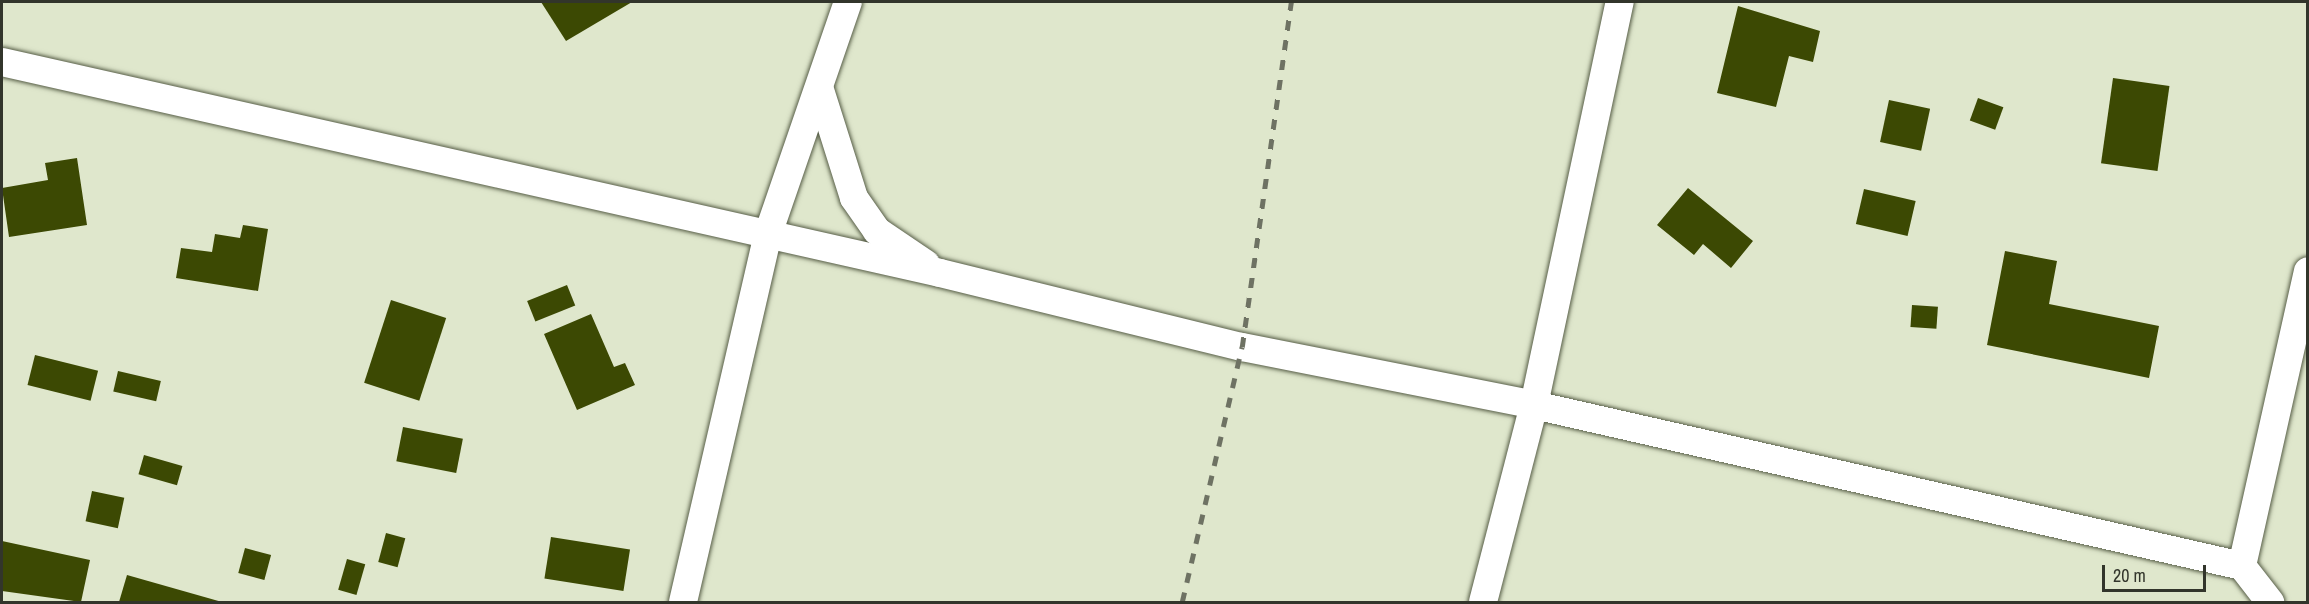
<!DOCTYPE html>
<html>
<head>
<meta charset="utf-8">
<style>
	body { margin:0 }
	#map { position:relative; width:2309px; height:604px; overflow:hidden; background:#dfe7cc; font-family:"Archivo Narrow",sans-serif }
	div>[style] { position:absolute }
	.building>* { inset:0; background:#3c4903; transform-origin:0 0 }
	.roads { filter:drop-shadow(0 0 2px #575e47) drop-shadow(0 0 2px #575e47) }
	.minor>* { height:28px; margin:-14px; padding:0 14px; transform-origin:14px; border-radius:14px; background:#fff }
	.rail>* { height:4.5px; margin-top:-2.25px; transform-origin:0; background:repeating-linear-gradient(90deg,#6e7263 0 10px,transparent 0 20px) }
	span { translate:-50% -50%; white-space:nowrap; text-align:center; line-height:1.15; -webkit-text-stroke:6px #dfe7cc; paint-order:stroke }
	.frame { position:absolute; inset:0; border:3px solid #32352b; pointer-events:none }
	.scale { position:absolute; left:2102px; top:565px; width:104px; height:27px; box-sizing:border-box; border:3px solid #32352b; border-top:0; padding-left:8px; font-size:18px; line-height:21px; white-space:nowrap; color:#32352b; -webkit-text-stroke:4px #dfe7cc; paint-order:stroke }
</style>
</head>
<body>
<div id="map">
	<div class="building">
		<i style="clip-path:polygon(541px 2px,632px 2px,566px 41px)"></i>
		<i style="clip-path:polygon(1738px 6px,1820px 31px,1813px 62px,1789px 56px,1776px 107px,1717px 93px)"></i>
		<i style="left:2113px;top:78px;width:57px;height:86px;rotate:8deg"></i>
		<i style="left:1978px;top:98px;width:27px;height:24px;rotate:20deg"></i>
		<i style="left:1889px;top:100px;width:42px;height:43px;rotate:12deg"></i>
		<i style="clip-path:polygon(77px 158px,87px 225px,9px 237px,2px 188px,48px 180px,45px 163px)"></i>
		<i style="clip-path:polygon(1688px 188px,1753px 241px,1731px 268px,1703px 244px,1694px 255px,1657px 225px)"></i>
		<i style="left:1864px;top:189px;width:53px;height:36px;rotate:13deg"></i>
		<i style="clip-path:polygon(243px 225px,268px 229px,258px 291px,176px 278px,181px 248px,212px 252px,215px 234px,240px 238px)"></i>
		<i style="clip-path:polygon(2005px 251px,2057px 261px,2049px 304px,2159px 326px,2149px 378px,1987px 345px)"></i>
		<i style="left:567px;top:285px;width:22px;height:43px;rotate:68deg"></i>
		<i style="left:391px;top:300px;width:58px;height:87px;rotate:18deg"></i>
		<i style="left:1912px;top:305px;width:26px;height:22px;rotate:4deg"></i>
		<i style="clip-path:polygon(591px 314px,614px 367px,625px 363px,635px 385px,577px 410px,544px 334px)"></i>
		<i style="left:35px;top:355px;width:65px;height:31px;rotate:14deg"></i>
		<i style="left:118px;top:371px;width:44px;height:21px;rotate:13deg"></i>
		<i style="left:403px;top:427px;width:61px;height:35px;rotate:11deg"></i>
		<i style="left:144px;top:455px;width:40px;height:20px;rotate:16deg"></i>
		<i style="left:92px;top:491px;width:33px;height:31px;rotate:12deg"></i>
		<i style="left:386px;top:533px;width:20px;height:30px;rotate:15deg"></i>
		<i style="left:551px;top:537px;width:80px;height:42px;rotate:9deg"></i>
		<i style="clip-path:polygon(2px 541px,90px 560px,81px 602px,2px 591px)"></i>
		<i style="left:245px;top:548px;width:27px;height:26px;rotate:15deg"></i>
		<i style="left:347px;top:559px;width:19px;height:32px;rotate:16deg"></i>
		<i style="clip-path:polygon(127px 575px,222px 602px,119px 602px)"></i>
	</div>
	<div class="roads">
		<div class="minor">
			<i style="left:2px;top:62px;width:961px;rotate:12.68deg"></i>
			<i style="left:940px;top:273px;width:311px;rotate:13.8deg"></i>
			<i style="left:1242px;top:347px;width:298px;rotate:11.2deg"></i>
			<i style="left:1534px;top:405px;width:726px;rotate:12.81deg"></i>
			<i style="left:820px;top:90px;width:113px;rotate:72.5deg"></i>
			<i style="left:854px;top:198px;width:40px;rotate:55.1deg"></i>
			<i style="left:877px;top:231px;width:59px;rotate:34deg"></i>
			<i style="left:2242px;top:566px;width:302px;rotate:-77.4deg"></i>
			<i style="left:2242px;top:566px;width:46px;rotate:52.1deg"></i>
			<i style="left:683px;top:602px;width:378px;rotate:-77deg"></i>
			<i style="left:768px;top:234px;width:245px;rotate:-71deg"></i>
			<i style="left:1483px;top:602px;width:203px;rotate:-75.5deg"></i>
			<i style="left:1534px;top:405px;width:412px;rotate:-78deg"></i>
		</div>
	</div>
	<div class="rail">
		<i style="left:1182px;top:602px;width:262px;rotate:-76.8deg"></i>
		<i style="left:1242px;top:347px;width:348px;rotate:-81.9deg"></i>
	</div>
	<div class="frame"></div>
	<div class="scale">20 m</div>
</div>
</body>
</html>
